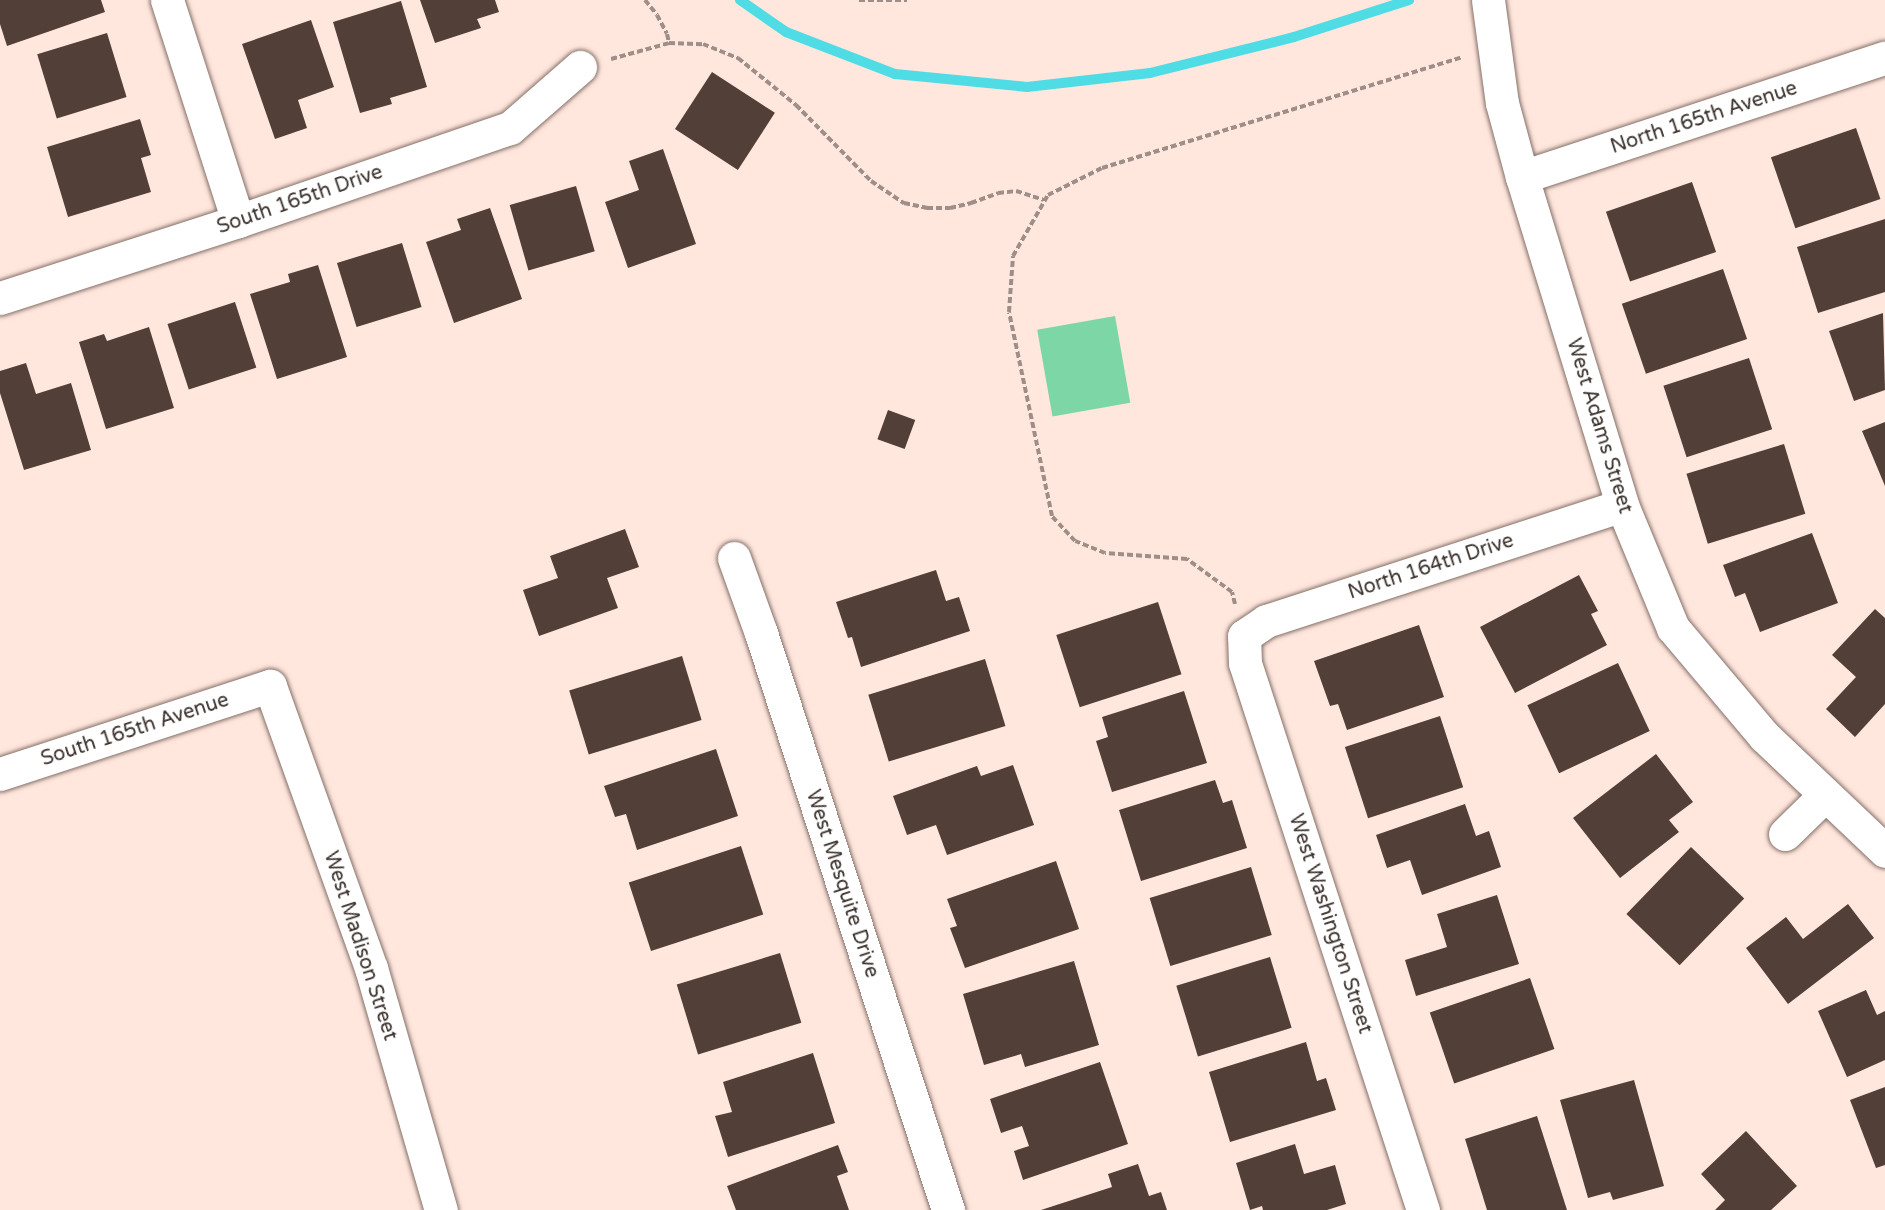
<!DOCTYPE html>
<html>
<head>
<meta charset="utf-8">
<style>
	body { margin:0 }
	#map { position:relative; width:1885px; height:1210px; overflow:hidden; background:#ffe7de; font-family:"Varela Round",sans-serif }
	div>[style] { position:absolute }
	.green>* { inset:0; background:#7dd6a5; transform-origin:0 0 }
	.stream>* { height:10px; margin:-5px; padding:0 5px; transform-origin:5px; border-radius:5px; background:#50dce5 }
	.building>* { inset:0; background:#523f37; transform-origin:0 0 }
	.path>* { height:4px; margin-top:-2px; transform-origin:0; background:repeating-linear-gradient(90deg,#9e8e87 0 6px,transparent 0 9px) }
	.roads { filter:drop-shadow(0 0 2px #846f67) drop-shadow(0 0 2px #846f67) }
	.street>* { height:33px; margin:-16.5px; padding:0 16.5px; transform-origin:16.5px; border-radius:16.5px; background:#fff }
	span { translate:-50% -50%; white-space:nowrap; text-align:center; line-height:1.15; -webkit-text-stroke:6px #fff; paint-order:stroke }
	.street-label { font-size:20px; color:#3a312d }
</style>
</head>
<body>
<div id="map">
	<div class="green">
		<i style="left:1115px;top:316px;width:88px;height:79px;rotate:80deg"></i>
	</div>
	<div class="stream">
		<i style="left:740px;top:0;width:56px;rotate:34.8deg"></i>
		<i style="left:786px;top:32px;width:117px;rotate:21.1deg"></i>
		<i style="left:895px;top:74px;width:133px;rotate:5.6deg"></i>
		<i style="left:1027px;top:87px;width:124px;rotate:-6.5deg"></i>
		<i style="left:1150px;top:73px;width:148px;rotate:-14deg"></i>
		<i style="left:1294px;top:37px;width:121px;rotate:-17.8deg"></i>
	</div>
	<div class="building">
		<i style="clip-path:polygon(0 0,101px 0,105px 12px,7px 46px,0 24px)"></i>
		<i style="clip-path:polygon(420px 0,495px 0,499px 12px,477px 19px,481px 28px,435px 43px)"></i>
		<i style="clip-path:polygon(401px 1px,427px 87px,390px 98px,392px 104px,360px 113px,333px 22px)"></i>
		<i style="clip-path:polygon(311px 20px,334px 87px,298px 100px,307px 128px,275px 139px,242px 44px)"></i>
		<i style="left:107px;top:33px;width:67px;height:73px;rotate:73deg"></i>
		<i style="left:712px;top:72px;width:75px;height:68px;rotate:33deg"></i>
		<i style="clip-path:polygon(140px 119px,151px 155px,141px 158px,151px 192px,68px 217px,47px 147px)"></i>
		<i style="left:1856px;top:128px;width:75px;height:90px;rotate:71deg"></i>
		<i style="clip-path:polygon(663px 149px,696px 244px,628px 268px,605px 202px,639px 190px,629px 161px)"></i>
		<i style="left:1692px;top:182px;width:74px;height:91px;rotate:71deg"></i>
		<i style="left:576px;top:186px;width:68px;height:69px;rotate:74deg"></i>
		<i style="clip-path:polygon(490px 208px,522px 299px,454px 323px,426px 242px,461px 230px,457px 219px)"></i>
		<i style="clip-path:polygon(1885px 219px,1885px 292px,1818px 313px,1797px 247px)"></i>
		<i style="left:402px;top:243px;width:67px;height:68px;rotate:73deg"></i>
		<i style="clip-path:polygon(318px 265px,347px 357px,277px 379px,250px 294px,290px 282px,288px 274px)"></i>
		<i style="left:1723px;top:269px;width:74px;height:107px;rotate:71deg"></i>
		<i style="left:235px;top:302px;width:69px;height:71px;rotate:72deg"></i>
		<i style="clip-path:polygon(1883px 313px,1885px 390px,1854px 401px,1829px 331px)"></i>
		<i style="clip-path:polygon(149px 327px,174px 408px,106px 429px,79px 342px,104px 334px,107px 341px)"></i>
		<i style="left:1749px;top:358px;width:75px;height:90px;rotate:72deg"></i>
		<i style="clip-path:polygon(26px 363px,36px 394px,71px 383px,91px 450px,24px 470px,0 393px,0 371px)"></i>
		<i style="left:888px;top:410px;width:29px;height:31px;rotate:20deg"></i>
		<i style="clip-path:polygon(1885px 422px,1885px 486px,1862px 431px)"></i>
		<i style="left:1784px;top:444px;width:73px;height:102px;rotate:73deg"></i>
		<i style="clip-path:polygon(625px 529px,639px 567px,607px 578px,618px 608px,539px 636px,523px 590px,558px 578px,550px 556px)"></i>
		<i style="clip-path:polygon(1812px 533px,1838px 603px,1760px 632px,1745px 593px,1735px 597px,1723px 565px)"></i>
		<i style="clip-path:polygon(936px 570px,946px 601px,959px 597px,970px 631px,861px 667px,852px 637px,848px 638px,836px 602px)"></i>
		<i style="clip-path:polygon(1579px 575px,1598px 611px,1591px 614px,1607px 645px,1515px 693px,1480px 627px)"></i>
		<i style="left:1158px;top:602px;width:76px;height:107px;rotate:72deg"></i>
		<i style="clip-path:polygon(1875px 609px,1885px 618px,1885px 704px,1855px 737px,1826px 709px,1856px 677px,1832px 655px)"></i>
		<i style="clip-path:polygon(1419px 625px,1444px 697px,1347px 730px,1338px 704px,1330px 706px,1314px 661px)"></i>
		<i style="left:682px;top:656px;width:67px;height:118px;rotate:73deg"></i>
		<i style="left:985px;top:659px;width:70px;height:122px;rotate:73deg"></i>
		<i style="left:1618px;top:663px;width:75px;height:100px;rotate:65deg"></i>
		<i style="clip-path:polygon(1184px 691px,1207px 763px,1112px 792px,1096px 741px,1108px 737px,1102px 717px)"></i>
		<i style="left:1440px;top:716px;width:75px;height:100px;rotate:72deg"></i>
		<i style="clip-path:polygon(716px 749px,738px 816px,637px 850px,626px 814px,615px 817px,604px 786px)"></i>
		<i style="clip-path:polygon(1656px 754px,1693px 802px,1669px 820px,1679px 832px,1620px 878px,1573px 818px)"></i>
		<i style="clip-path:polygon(1013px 765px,1034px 825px,947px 855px,936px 825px,907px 835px,893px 796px,977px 766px,981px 776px)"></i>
		<i style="clip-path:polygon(1215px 780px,1223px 803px,1232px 800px,1247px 848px,1141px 881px,1119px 810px)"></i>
		<i style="clip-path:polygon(1465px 804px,1476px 836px,1489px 831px,1501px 867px,1422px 895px,1410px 860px,1387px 868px,1376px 835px)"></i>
		<i style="left:741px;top:846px;width:72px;height:118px;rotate:72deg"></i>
		<i style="left:1691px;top:847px;width:74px;height:93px;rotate:44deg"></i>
		<i style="clip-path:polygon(1056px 861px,1079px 929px,965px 968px,950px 928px,957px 926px,947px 899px)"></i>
		<i style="left:1251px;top:867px;width:71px;height:106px;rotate:73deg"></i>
		<i style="clip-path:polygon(1497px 895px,1519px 964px,1416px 996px,1405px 960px,1447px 947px,1437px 914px)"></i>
		<i style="clip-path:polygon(1848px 904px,1874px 938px,1788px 1004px,1746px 948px,1786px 917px,1803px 939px)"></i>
		<i style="left:780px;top:953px;width:73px;height:108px;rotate:73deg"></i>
		<i style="left:1270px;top:957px;width:74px;height:98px;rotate:73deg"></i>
		<i style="clip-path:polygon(1074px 961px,1099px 1045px,1025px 1067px,1021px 1054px,984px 1065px,963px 994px)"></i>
		<i style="left:1530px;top:978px;width:75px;height:106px;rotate:71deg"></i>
		<i style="clip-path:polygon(1866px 990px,1877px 1015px,1885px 1011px,1885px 1060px,1847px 1077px,1818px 1011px)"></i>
		<i style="clip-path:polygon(1306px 1042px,1317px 1081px,1326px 1078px,1336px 1110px,1230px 1142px,1209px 1072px)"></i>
		<i style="clip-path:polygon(813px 1053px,835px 1123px,728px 1157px,715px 1116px,732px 1112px,723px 1082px)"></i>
		<i style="clip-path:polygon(1100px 1062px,1128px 1144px,1023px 1180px,1014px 1151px,1029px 1146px,1022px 1126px,1001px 1133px,990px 1099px)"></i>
		<i style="clip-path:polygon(1634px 1080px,1664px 1186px,1613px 1200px,1610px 1192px,1588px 1198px,1560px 1100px)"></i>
		<i style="clip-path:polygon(1885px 1087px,1885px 1165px,1876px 1168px,1850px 1100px)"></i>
		<i style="clip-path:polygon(1537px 1116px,1567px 1210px,1487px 1210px,1465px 1139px)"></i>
		<i style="clip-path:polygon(1746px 1131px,1797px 1186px,1771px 1210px,1715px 1210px,1725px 1200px,1701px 1174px)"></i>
		<i style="clip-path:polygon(1295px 1144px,1304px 1174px,1335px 1165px,1346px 1204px,1327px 1210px,1263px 1210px,1262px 1206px,1250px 1210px,1236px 1163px)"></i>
		<i style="clip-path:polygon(838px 1145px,848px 1172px,837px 1176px,849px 1210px,736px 1210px,727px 1186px)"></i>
		<i style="clip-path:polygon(1138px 1164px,1149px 1196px,1161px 1192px,1167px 1210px,1041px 1210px,1112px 1187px,1108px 1174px)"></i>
	</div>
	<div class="path">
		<i style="left:645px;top:0;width:19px;rotate:51deg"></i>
		<i style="left:657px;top:15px;width:21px;rotate:62deg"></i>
		<i style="left:667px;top:34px;width:9px;rotate:77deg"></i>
		<i style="left:859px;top:0;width:48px"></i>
		<i style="left:611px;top:59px;width:60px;rotate:-15.4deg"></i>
		<i style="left:669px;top:43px;width:34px;rotate:2deg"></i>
		<i style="left:703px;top:44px;width:38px;rotate:22deg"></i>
		<i style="left:738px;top:58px;width:75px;rotate:39deg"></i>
		<i style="left:796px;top:105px;width:107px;rotate:45.4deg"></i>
		<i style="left:871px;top:181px;width:40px;rotate:34deg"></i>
		<i style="left:904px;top:203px;width:24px;rotate:12deg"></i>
		<i style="left:927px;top:208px;width:23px"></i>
		<i style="left:950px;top:208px;width:22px;rotate:-13deg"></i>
		<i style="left:971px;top:203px;width:29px;rotate:-20deg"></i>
		<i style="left:998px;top:193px;width:18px;rotate:-6deg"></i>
		<i style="left:1016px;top:191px;width:29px;rotate:18deg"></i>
		<i style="left:1235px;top:604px;width:12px;rotate:-104deg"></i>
		<i style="left:1232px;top:592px;width:56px;rotate:-143.7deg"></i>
		<i style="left:1187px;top:559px;width:82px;rotate:-175.8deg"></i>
		<i style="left:1105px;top:553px;width:32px;rotate:-158deg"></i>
		<i style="left:1075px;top:541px;width:34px;rotate:-133deg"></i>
		<i style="left:1052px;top:516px;width:208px;rotate:-101.9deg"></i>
		<i style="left:1009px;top:312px;width:56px;rotate:-85.9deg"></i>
		<i style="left:1013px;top:256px;width:70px;rotate:-60.2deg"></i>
		<i style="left:1048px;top:195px;width:60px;rotate:-26.6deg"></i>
		<i style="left:1102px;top:168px;width:377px;rotate:-17.1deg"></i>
	</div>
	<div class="roads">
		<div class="street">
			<i style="left:167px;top:0;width:232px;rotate:72.2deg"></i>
			<i style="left:1488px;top:0;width:104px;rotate:82.3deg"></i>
			<i style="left:1502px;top:103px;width:77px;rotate:74.9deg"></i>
			<i style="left:1522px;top:177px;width:343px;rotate:73deg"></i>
			<i style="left:1622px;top:505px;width:133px;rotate:67.5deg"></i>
			<i style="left:1673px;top:628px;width:141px;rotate:49.9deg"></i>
			<i style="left:1764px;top:736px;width:167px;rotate:43.5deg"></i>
			<i style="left:1522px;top:177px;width:382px;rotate:-18.2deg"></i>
			<i style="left:0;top:298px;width:250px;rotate:-17.9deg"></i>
			<i style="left:238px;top:221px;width:287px;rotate:-18.9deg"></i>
			<i style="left:510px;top:128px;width:93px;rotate:-41.1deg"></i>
			<i style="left:734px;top:558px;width:80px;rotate:70.2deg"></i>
			<i style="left:761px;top:633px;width:607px;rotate:72.04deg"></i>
			<i style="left:0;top:774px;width:284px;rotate:-18.1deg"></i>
			<i style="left:270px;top:686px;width:300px;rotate:70.3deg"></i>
			<i style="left:371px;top:968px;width:252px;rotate:73.9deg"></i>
			<i style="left:1785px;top:834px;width:56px;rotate:-44.3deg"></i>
			<i style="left:1423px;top:1210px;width:575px;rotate:-108.03deg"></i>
			<i style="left:1245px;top:663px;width:27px;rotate:-92deg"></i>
			<i style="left:1244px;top:636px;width:27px;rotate:-34deg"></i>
			<i style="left:1266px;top:621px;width:374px;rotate:-18deg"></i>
		</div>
	</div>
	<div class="street-label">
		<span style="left:1704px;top:118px;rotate:-18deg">North 165th Avenue</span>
		<span style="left:300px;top:200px;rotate:-19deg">South 165th Drive</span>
		<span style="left:1599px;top:426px;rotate:73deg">West Adams Street</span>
		<span style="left:1431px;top:567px;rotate:-18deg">North 164th Drive</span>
		<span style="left:135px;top:730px;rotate:-18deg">South 165th Avenue</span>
		<span style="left:842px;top:884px;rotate:72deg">West Mesquite Drive</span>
		<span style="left:1330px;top:924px;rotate:72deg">West Washington Street</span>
		<span style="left:360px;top:946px;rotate:72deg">West Madison Street</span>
	</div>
</div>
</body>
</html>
